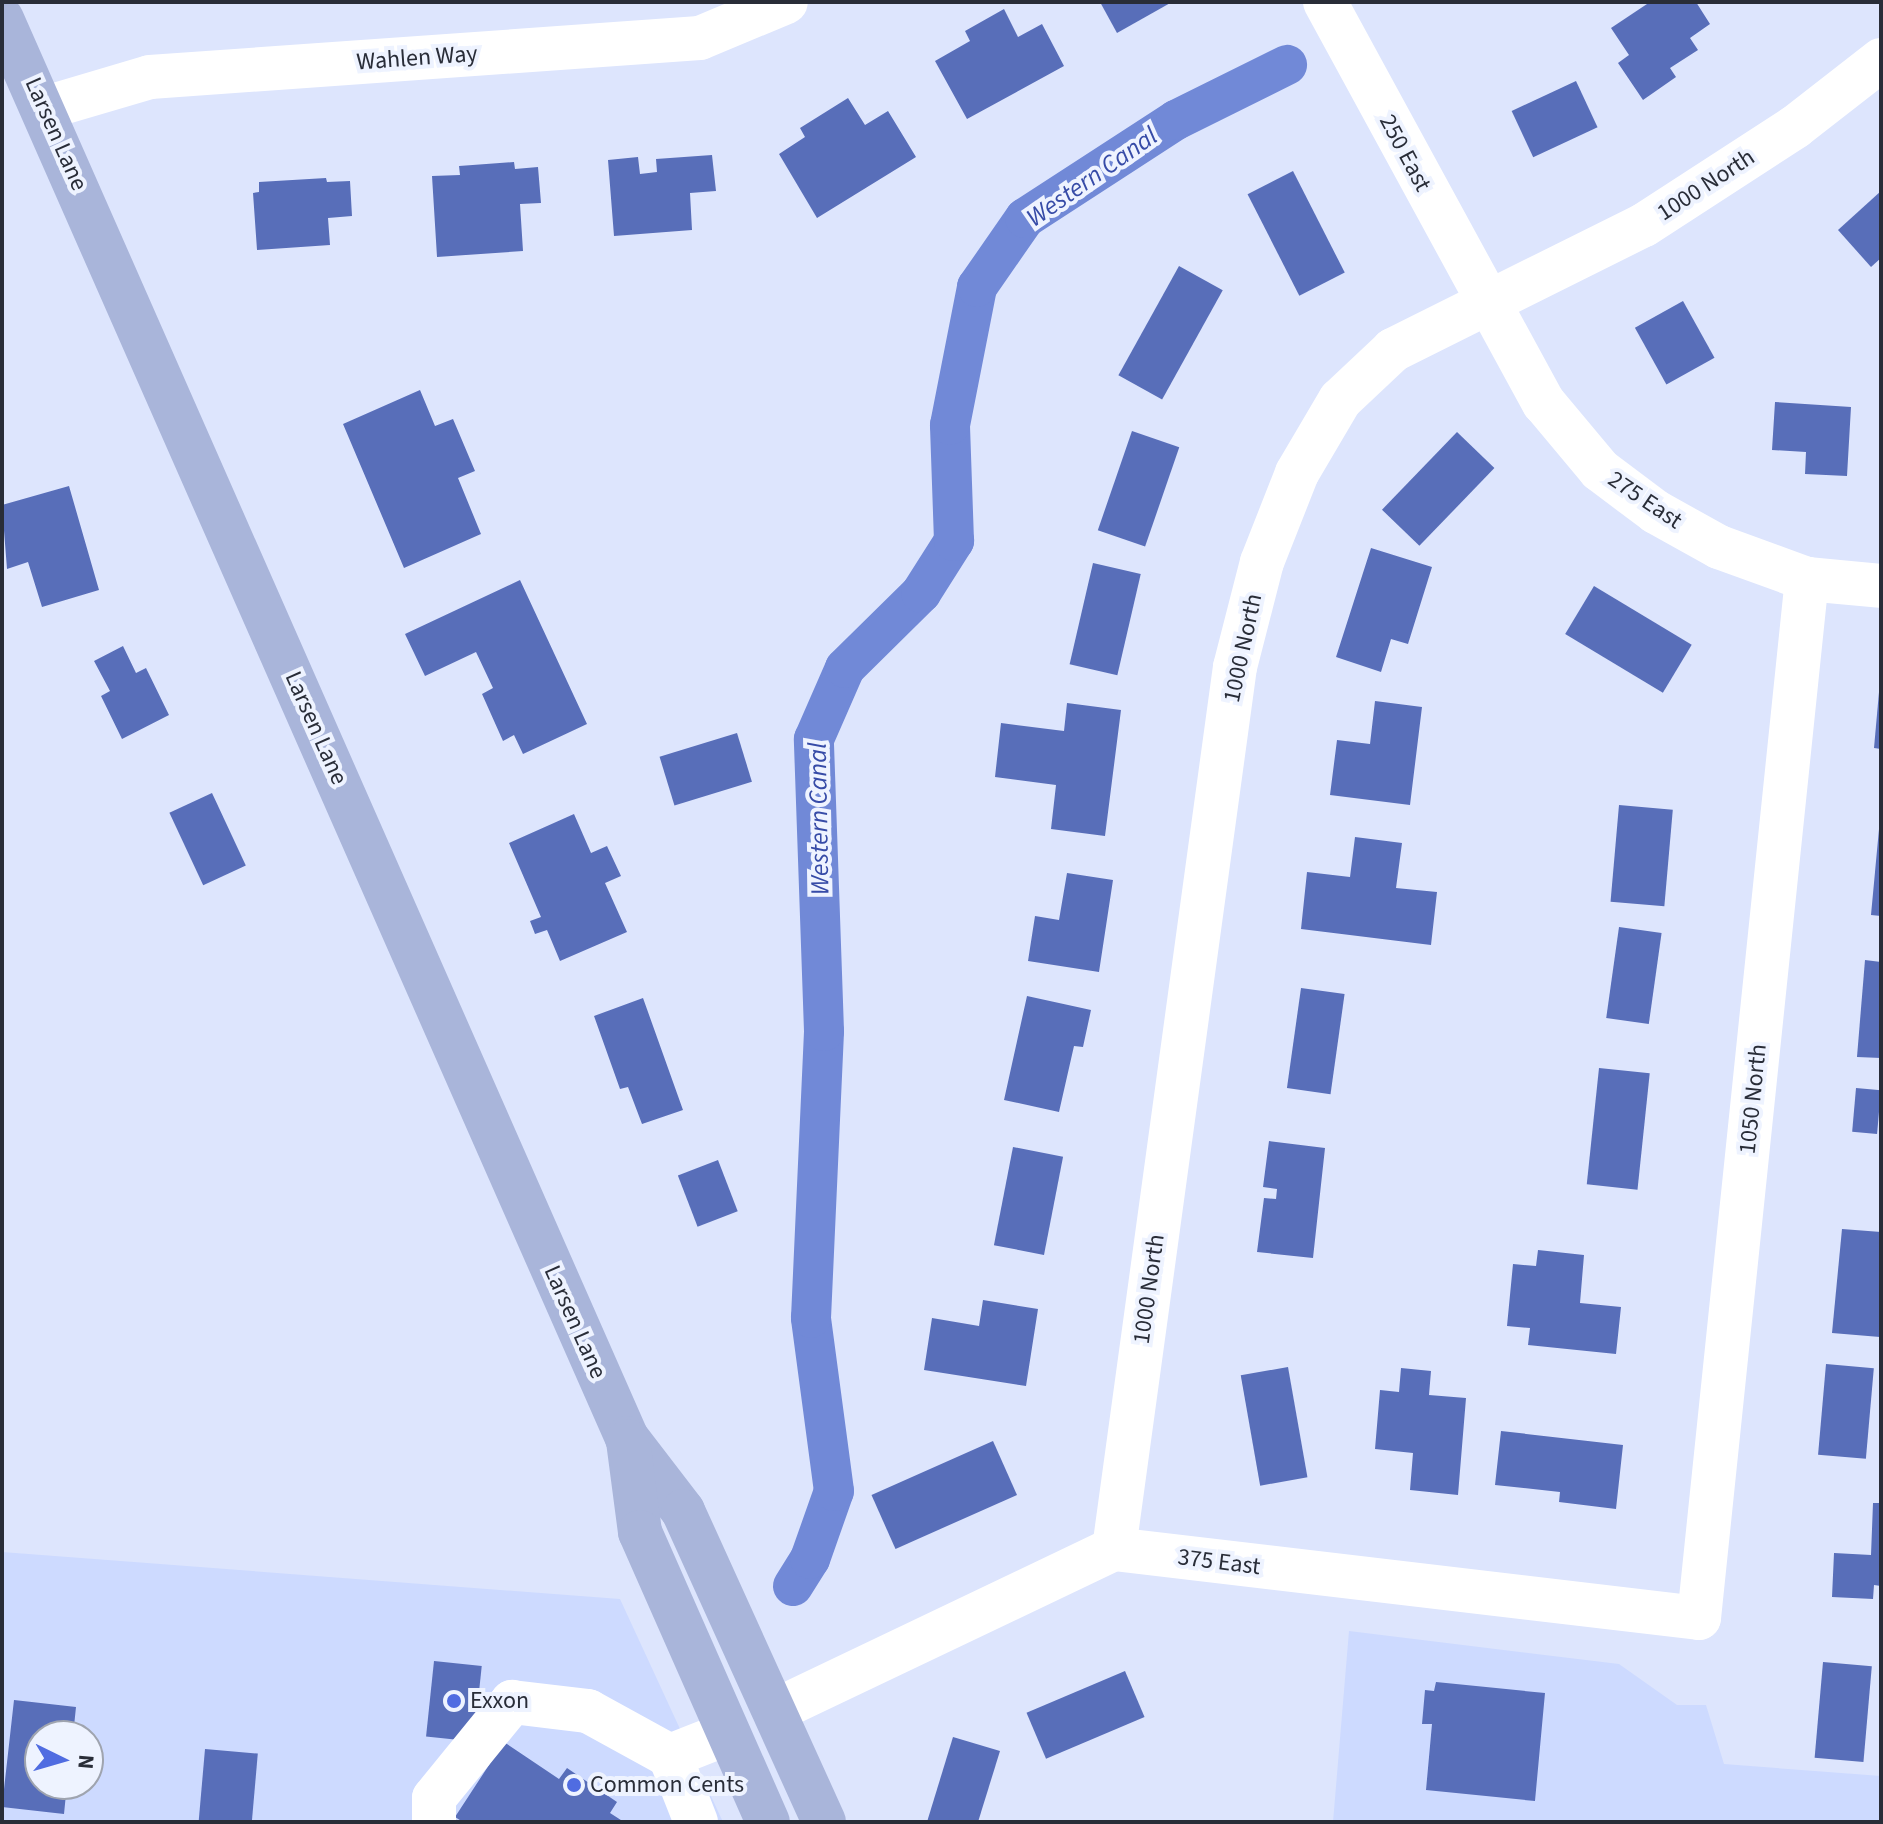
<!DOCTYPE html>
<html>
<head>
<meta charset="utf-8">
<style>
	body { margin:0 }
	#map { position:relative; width:1883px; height:1824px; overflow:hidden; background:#dde5fd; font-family:"Source Sans 3",sans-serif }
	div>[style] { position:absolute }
	.built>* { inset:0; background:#cddaff }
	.canal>* { height:40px; margin:-20px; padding:0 20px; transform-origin:20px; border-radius:20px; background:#7189d7 }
	.building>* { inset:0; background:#586eb9; transform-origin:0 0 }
	.minor>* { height:44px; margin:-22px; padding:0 22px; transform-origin:22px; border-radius:22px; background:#fff }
	.major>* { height:44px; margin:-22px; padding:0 22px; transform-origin:22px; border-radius:22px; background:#a9b5da }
	.dots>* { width:22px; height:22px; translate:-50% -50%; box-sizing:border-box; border:4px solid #eef3ff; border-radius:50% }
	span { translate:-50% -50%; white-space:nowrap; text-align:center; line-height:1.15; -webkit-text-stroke:8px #eef3ff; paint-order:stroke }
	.street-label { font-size:24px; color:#292d38 }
	.poi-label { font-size:24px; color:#292d38 }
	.left { translate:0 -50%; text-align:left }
	.water-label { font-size:26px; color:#364ba7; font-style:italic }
	.frame { position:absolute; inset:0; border:4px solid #292d38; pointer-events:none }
	.north { position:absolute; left:24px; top:1720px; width:80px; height:80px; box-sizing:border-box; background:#eef3ff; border:2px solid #9fa4af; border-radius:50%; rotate:95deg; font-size:22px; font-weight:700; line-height:32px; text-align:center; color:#292d38 }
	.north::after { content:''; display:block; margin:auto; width:28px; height:36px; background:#506ce1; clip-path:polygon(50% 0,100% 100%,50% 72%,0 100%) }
</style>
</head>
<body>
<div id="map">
	<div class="built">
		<i style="clip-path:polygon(evenodd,2px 1552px,620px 1599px,723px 1822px,2px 1822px,2px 1552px,40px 1736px,88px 1736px,88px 1784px,40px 1784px,40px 1736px)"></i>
		<i style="clip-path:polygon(1349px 1631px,1619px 1664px,1677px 1705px,1706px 1705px,1724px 1764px,1881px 1776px,1881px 1822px,1333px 1822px)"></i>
	</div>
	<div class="canal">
		<i style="left:793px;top:1586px;width:32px;rotate:-58deg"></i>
		<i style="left:810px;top:1559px;width:72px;rotate:-70.6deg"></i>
		<i style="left:834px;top:1491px;width:175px;rotate:-97.6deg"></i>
		<i style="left:811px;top:1318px;width:287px;rotate:-87.4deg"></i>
		<i style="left:824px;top:1031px;width:292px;rotate:-92deg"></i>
		<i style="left:814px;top:739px;width:77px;rotate:-66.4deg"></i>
		<i style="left:845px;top:668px;width:107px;rotate:-44.6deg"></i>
		<i style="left:921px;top:593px;width:62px;rotate:-57.6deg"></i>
		<i style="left:954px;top:541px;width:116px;rotate:-92deg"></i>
		<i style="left:950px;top:425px;width:141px;rotate:-78.9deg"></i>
		<i style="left:977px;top:287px;width:84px;rotate:-55.2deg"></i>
		<i style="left:1025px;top:218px;width:180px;rotate:-33deg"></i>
		<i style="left:1176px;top:120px;width:124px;rotate:-26.4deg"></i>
	</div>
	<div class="building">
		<i style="clip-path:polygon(1100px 2px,1172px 2px,1117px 33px)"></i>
		<i style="clip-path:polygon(1650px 2px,1696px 2px,1710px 24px,1690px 38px,1698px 50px,1670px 68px,1676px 77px,1643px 100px,1618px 63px,1629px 55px,1611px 28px)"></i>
		<i style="clip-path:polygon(1004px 9px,1018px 37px,1042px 24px,1064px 66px,967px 119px,935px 61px,970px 41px,965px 31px)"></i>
		<i style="left:1576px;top:81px;width:51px;height:71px;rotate:65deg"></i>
		<i style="clip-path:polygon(848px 98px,865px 125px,888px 111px,916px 157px,817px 218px,779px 154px,805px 137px,800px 128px)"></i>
		<i style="clip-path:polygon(712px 155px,716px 191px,690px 193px,692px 230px,614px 236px,608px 160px,638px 157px,640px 174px,657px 172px,656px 159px)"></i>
		<i style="clip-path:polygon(514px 162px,515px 169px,538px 167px,541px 203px,520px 204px,523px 251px,437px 257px,432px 176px,460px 175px,459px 166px)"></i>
		<i style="left:1293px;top:171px;width:114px;height:51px;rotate:63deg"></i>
		<i style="clip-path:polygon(326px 178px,327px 182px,350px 181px,352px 216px,328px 218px,330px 245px,257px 250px,253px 193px,259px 192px,259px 182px)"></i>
		<i style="clip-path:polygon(1881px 191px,1881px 258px,1871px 267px,1838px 230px)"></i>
		<i style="left:1179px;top:266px;width:50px;height:125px;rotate:29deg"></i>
		<i style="left:1683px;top:301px;width:65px;height:55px;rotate:61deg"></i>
		<i style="clip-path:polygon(420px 390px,435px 426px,453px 419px,475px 471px,458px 478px,481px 534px,404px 568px,343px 424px)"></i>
		<i style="clip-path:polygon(1775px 402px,1851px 407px,1847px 476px,1805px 474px,1806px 452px,1772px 450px)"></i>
		<i style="left:1132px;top:431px;width:50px;height:105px;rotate:19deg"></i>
		<i style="left:1457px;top:432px;width:52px;height:108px;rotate:44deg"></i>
		<i style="clip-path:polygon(69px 486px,99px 590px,42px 607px,28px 562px,7px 569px,2px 505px)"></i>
		<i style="clip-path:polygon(1371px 548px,1432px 567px,1408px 644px,1391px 639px,1381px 672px,1336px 657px)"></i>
		<i style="left:1093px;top:563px;width:49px;height:104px;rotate:13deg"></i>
		<i style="clip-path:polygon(520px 580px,587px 724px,523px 754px,514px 735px,503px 741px,482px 694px,493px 688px,476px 652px,425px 676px,405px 634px)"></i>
		<i style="left:1594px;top:586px;width:114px;height:56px;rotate:31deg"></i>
		<i style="clip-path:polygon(123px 646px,136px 673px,146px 668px,169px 715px,122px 739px,101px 696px,110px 691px,94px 661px)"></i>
		<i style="clip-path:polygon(1879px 692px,1881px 692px,1881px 749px,1874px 748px)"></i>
		<i style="clip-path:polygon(1375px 701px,1422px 707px,1410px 805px,1330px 795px,1337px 740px,1370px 744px)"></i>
		<i style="clip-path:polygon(1067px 703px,1121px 710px,1105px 836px,1051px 829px,1056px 785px,995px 777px,1001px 723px,1064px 731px)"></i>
		<i style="left:737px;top:733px;width:51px;height:81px;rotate:73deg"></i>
		<i style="left:212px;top:793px;width:80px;height:47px;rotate:65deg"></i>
		<i style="left:1619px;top:805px;width:54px;height:97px;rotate:5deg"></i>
		<i style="clip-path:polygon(574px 814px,591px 853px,607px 846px,621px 876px,605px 883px,627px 932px,560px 961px,547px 930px,535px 934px,530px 921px,541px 917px,509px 843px)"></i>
		<i style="clip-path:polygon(1879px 829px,1881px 830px,1881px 916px,1871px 915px)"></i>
		<i style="clip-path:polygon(1355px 837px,1402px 843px,1396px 888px,1437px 892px,1431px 945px,1301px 929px,1307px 872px,1350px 877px)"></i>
		<i style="clip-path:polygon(1067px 873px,1113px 880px,1099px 972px,1028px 961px,1035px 916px,1059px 920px)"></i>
		<i style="left:1619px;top:927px;width:43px;height:92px;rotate:8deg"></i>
		<i style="clip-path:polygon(1865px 960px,1881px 962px,1881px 1058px,1857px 1057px)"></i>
		<i style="left:1301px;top:988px;width:44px;height:101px;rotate:8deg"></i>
		<i style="clip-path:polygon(1027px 996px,1091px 1010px,1083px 1047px,1074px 1046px,1059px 1112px,1004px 1100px)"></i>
		<i style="clip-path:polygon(643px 998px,683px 1110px,642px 1124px,628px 1087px,620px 1089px,594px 1016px)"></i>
		<i style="left:1599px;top:1068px;width:51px;height:117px;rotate:6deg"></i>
		<i style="left:1856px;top:1088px;width:25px;height:44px;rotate:5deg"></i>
		<i style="clip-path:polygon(1269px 1141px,1325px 1148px,1313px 1258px,1257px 1252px,1264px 1198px,1276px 1199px,1277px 1189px,1263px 1187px)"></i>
		<i style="left:1013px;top:1147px;width:51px;height:100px;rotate:11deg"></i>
		<i style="left:718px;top:1160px;width:55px;height:43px;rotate:69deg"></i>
		<i style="clip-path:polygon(1842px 1229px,1881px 1232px,1880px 1337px,1832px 1333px)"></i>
		<i style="clip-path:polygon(1538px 1250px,1584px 1255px,1580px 1303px,1621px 1307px,1616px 1354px,1528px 1345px,1530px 1328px,1507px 1326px,1513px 1264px,1536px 1266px)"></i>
		<i style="clip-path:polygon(983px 1300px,1038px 1309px,1026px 1386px,924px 1370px,932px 1318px,979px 1326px)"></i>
		<i style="left:1826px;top:1364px;width:48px;height:91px;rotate:5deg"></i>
		<i style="left:1288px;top:1367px;width:112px;height:48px;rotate:80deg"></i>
		<i style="clip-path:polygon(1401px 1368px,1431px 1371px,1429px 1395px,1466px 1398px,1458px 1495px,1410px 1490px,1413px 1453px,1375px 1449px,1380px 1390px,1399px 1392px)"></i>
		<i style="clip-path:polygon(1501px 1431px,1623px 1445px,1616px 1509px,1559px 1502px,1560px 1492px,1495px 1485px)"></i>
		<i style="left:993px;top:1441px;width:59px;height:133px;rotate:66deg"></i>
		<i style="clip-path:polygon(1873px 1503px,1881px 1503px,1881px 1586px,1874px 1585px,1873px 1599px,1832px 1597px,1834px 1553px,1871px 1555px)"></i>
		<i style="left:434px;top:1661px;width:48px;height:76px;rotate:6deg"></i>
		<i style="left:1823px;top:1662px;width:49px;height:96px;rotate:5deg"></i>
		<i style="left:1125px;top:1671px;width:50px;height:107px;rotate:67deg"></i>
		<i style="clip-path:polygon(1436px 1682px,1545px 1693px,1535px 1801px,1426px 1790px,1432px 1724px,1422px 1724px,1425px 1690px,1434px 1691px)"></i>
		<i style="clip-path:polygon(14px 1700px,76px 1707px,73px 1736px,40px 1736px,40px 1784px,67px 1784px,64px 1814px,2px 1807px)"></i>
		<i style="clip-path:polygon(953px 1737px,1000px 1751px,978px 1822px,927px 1822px)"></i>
		<i style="clip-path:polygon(504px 1742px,559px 1779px,567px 1768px,617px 1802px,610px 1813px,624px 1822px,463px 1822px,455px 1817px)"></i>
		<i style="left:205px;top:1749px;width:53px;height:73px;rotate:5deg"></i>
	</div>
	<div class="minor">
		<i style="left:1325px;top:2px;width:457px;rotate:61.4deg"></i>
		<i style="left:1544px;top:403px;width:87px;rotate:50.1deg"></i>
		<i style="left:1600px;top:470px;width:70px;rotate:36.9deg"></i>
		<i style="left:1656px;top:512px;width:72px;rotate:29.1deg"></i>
		<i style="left:1719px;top:547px;width:94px;rotate:20deg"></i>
		<i style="left:1807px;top:579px;width:74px;rotate:5.4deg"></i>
		<i style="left:45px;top:108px;width:109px;rotate:-16.4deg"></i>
		<i style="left:150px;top:77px;width:551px;rotate:-4.06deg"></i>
		<i style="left:700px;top:38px;width:93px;rotate:-22.7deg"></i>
		<i style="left:1114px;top:1549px;width:890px;rotate:-82.19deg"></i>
		<i style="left:1235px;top:667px;width:108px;rotate:-75.6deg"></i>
		<i style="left:1262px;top:562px;width:96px;rotate:-68.5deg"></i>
		<i style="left:1297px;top:473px;width:85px;rotate:-59.5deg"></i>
		<i style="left:1340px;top:400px;width:73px;rotate:-43.3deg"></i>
		<i style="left:1393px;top:350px;width:280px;rotate:-26.5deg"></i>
		<i style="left:1644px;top:225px;width:180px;rotate:-33deg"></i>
		<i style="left:1795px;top:127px;width:109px;rotate:-37.9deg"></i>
		<i style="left:774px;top:1711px;width:377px;rotate:-25.5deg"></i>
		<i style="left:1114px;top:1549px;width:589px;rotate:6.73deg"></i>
		<i style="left:1699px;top:1618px;width:1045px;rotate:-84.07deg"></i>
		<i style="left:434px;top:1822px;width:24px;rotate:-90deg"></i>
		<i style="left:434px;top:1798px;width:124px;rotate:-50.9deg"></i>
		<i style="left:512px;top:1702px;width:77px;rotate:6.8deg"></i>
		<i style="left:588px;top:1711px;width:94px;rotate:28.8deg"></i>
		<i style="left:696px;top:1822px;width:71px;rotate:-111.5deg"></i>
		<i style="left:670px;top:1756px;width:62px;rotate:-21.6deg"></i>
	</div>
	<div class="major">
		<i style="left:2px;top:19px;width:1551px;rotate:66.23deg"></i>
		<i style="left:627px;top:1438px;width:92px;rotate:52.5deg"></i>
		<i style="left:683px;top:1511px;width:341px;rotate:65.6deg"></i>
		<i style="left:628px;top:1441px;width:92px;rotate:82.5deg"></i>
		<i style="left:640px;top:1532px;width:317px;rotate:66.2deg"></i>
	</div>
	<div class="dots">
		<i style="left:454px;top:1701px;background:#506ce1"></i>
		<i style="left:574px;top:1785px;background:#506ce1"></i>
	</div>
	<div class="street-label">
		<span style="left:417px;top:58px;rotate:-4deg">Wahlen Way</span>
		<span style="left:56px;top:134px;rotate:66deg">Larsen Lane</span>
		<span style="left:1405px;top:153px;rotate:62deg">250 East</span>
		<span style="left:1706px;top:185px;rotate:-33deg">1000 North</span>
		<span style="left:1645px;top:500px;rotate:34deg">275 East</span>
		<span style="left:1243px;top:648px;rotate:-78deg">1000 North</span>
		<span style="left:316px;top:728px;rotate:66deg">Larsen Lane</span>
		<span style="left:1753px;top:1099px;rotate:-84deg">1050 North</span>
		<span style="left:1149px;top:1289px;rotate:-82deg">1000 North</span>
		<span style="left:575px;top:1322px;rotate:66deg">Larsen Lane</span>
		<span style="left:1219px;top:1562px;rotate:7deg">375 East</span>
	</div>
	<div class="poi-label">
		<span class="left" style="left:470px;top:1701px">Exxon</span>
		<span class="left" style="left:590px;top:1785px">Common Cents</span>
	</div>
	<div class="water-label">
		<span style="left:1092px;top:177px;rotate:-35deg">Western Canal</span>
		<span style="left:819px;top:819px;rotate:-91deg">Western Canal</span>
	</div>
	<div class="frame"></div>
	<div class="north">N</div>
</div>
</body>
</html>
